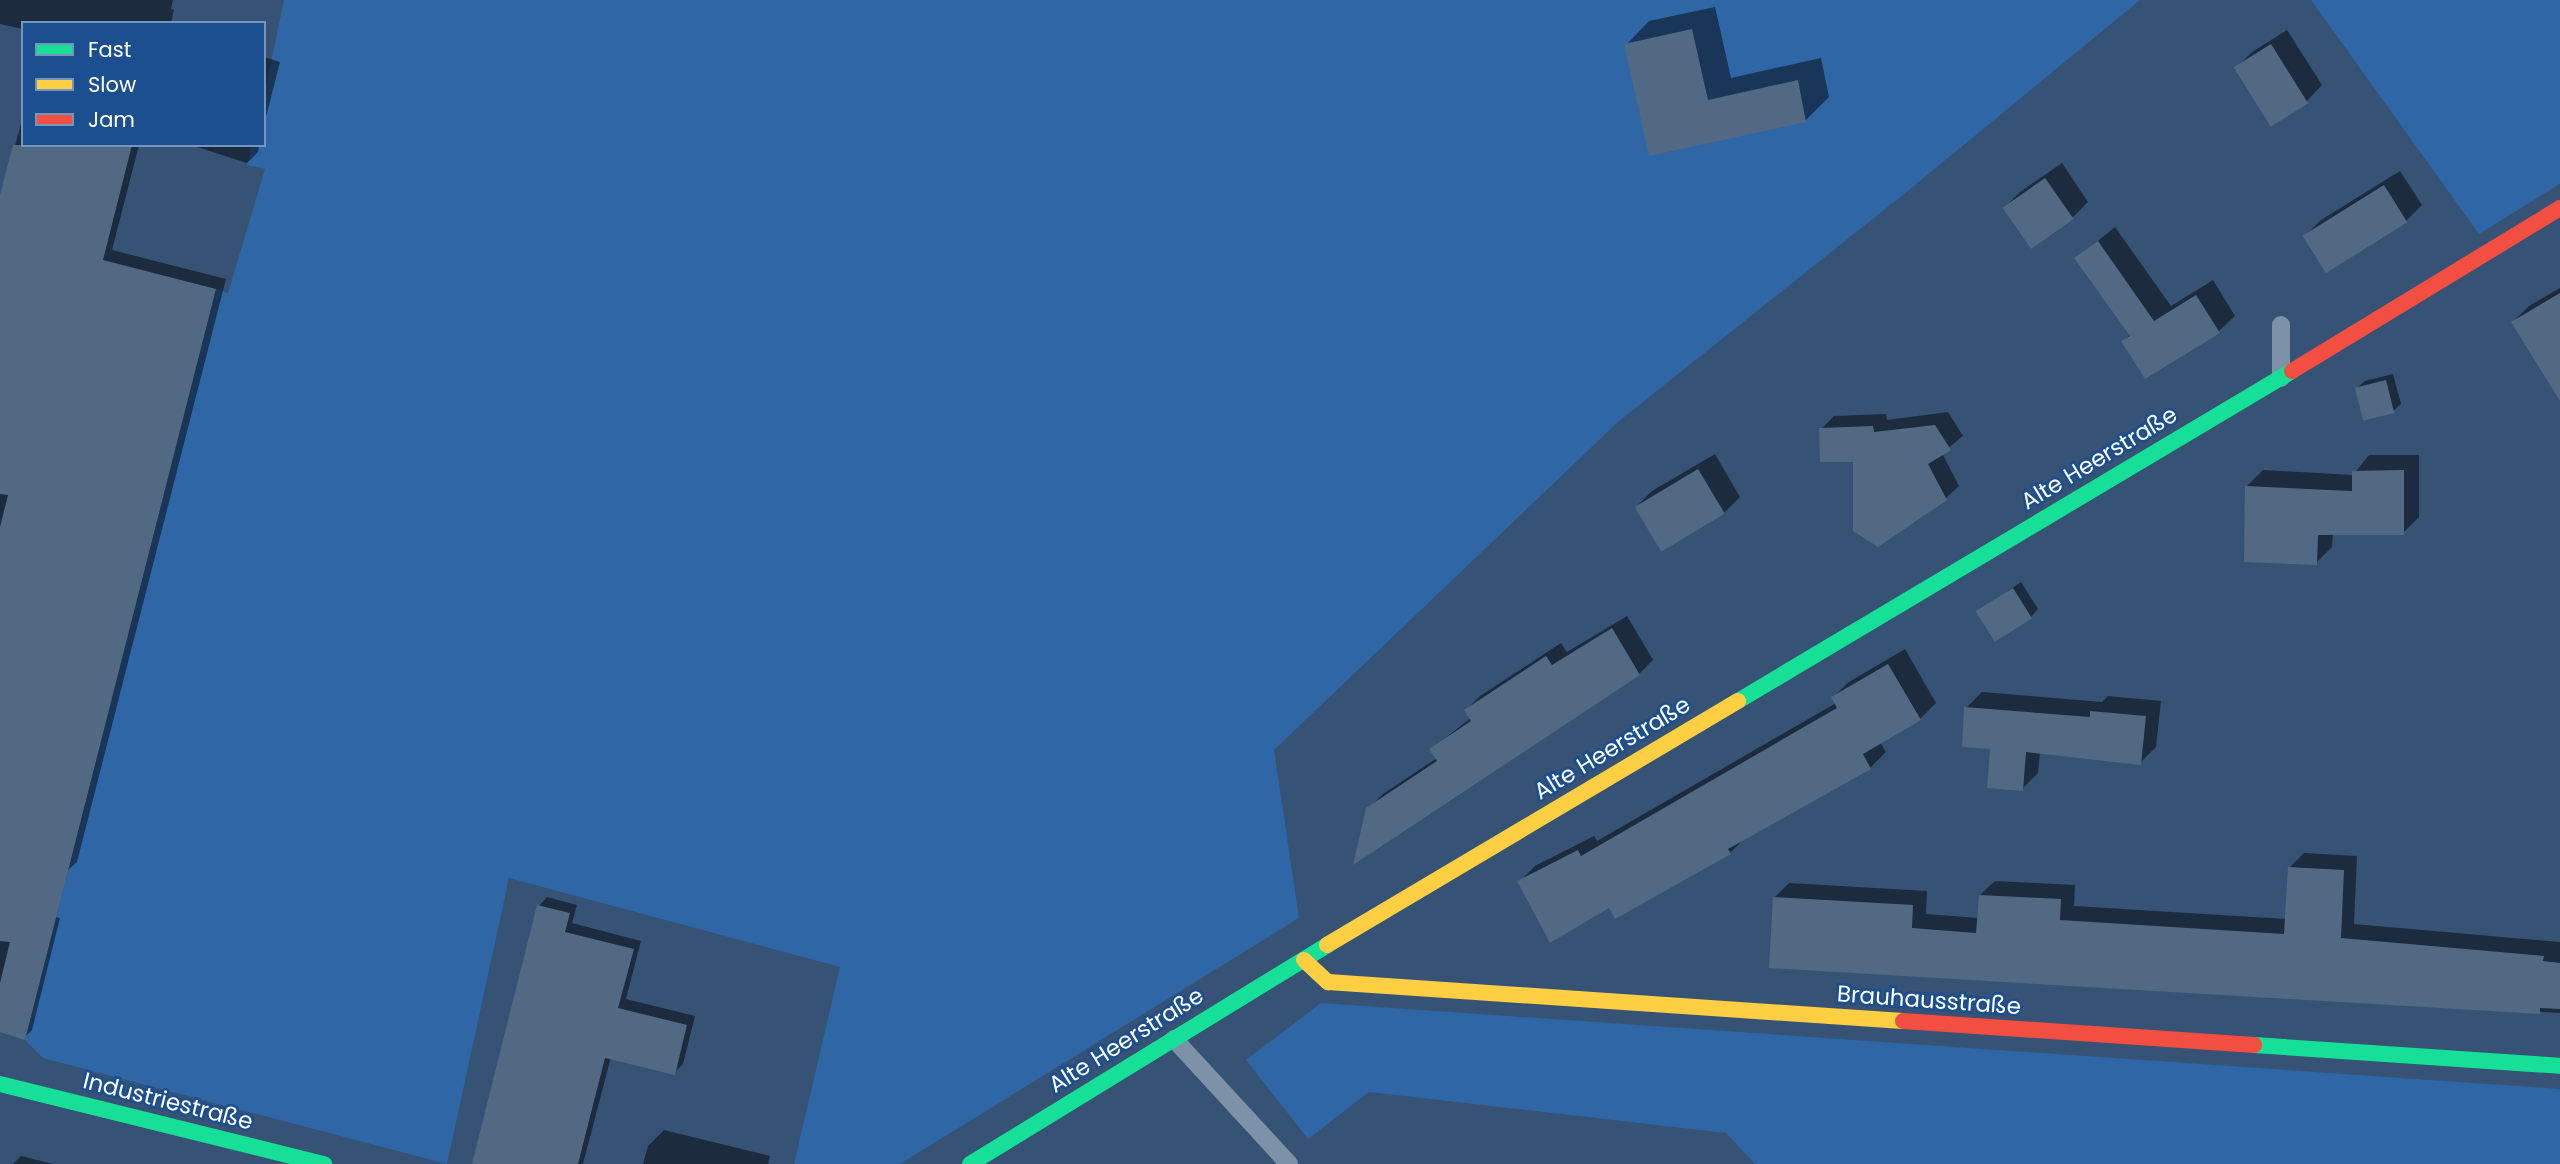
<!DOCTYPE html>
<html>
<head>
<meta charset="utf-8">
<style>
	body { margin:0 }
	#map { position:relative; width:2560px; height:1164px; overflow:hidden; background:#365274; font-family:Poppins,sans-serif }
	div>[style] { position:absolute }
	.green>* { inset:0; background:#2f66a5 }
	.shadow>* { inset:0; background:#0007 }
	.building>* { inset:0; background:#526984; transform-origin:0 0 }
	.lane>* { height:18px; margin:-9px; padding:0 9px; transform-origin:9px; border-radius:9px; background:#7d92a8 }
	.fast>* { height:16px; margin:-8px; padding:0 8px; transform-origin:8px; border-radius:8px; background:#16e098 }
	.slow>* { height:16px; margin:-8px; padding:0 8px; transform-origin:8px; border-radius:8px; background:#ffcf43 }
	.jam>* { height:16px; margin:-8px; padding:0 8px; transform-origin:8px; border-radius:8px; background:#f24e42 }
	span { translate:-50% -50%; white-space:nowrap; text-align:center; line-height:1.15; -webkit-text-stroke:5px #1b4f8f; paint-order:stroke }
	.street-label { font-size:23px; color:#fff }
	.legend { position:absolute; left:21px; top:21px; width:245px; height:126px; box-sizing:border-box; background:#1b4f8f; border:2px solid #7695bc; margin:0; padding:9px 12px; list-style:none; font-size:21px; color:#fff }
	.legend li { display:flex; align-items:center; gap:14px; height:35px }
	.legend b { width:35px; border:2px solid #7695bc }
</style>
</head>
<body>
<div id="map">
	<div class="green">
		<i style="clip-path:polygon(284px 0,2140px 0,1909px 190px,1618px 422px,1274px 750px,1299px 918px,900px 1164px,794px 1164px,840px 967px,509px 878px,447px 1164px,43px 1058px,25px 1040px,216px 289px,228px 293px,265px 169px,247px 165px,252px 145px,264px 145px,264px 96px)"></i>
		<i style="clip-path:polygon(2311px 0,2560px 0,2560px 184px,2479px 234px)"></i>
		<i style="clip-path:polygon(1321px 1003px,2560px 1089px,2560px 1164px,1755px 1164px,1726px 1133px,1369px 1092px,1308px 1139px,1246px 1060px)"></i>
	</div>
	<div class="shadow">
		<i style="clip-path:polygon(0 0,173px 0,171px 9px,174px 10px,171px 23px,23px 23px,23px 29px,0 24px)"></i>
		<i style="clip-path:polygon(1715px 7px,1731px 78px,1821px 58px,1829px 97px,1806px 120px,1650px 154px,1626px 45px,1649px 21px)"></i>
		<i style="clip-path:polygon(2287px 30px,2322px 85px,2307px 101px,2236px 68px,2252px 52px)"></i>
		<i style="clip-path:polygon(264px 57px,280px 62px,264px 125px)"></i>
		<i style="clip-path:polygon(23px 116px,23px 145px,139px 145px,112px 250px,226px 279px,77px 862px,66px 872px,0 855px,0 202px)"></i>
		<i style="clip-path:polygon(191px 145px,259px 145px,258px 152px,247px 163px)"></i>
		<i style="clip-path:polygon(2062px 163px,2088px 202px,2073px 217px,2004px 208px,2020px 192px)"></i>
		<i style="clip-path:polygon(2400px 171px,2422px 205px,2406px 221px,2305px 236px,2321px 220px)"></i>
		<i style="clip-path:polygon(2115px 227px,2171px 306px,2213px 280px,2235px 316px,2219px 331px,2145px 377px,2123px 342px,2131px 334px,2077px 258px)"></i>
		<i style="clip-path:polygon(2560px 288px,2560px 398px,2513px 322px,2529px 306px)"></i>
		<i style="clip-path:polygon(2393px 374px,2401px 404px,2393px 411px,2357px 388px,2365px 381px)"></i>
		<i style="clip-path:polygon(1948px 412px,1963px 436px,1942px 453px,1959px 486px,1945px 499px,1855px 461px,1821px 429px,1834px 416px,1886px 414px,1887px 420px)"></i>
		<i style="clip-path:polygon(1715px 454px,1740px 497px,1724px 513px,1636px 507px,1652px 491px)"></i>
		<i style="clip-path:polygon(2369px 455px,2419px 455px,2419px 517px,2403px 533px,2333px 533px,2332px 547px,2316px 563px,2247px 486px,2263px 470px,2353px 475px)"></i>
		<i style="clip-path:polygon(2021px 582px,2038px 609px,2031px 617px,1978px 612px)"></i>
		<i style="clip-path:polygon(1627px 616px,1653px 660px,1639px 674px,1368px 809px,1383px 794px,1437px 758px,1431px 749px,1471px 718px,1466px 710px,1480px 696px,1561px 643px,1567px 652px)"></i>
		<i style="clip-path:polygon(1905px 649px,1936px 703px,1920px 719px,1880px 742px,1886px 752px,1870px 768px,1746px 837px,1730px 853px,1610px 906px,1519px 882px,1535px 866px,1594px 836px,1597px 841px,1836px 703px,1833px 697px,1849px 682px)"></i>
		<i style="clip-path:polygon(1982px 692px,2102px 702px,2108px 696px,2161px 701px,2156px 747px,2140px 763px,2040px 752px,2038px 773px,2022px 789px,1966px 708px)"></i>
		<i style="clip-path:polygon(2304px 853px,2357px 856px,2354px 924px,2560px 942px,2560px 1013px,1771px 966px,1774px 898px,1789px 883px,1927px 891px,1926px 914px,1979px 918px,1980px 895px,1995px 881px,2075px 885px,2074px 906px,2286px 919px,2289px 868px)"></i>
		<i style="clip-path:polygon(547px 897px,577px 905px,572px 923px,641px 941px,626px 999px,695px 1016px,683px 1064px,674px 1073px,611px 1057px,583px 1164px,473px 1164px,539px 906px)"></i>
		<i style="clip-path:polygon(0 904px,60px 918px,32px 1030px,24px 1038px,0 1031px)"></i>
		<i style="clip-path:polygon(664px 1130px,770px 1156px,768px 1164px,643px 1164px,648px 1146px)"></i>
		<i style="clip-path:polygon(21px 1156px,53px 1164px,13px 1164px)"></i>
	</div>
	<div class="building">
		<i style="clip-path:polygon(1692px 29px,1708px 100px,1798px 80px,1806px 122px,1649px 156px,1624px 44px)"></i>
		<i style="left:2271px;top:44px;width:70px;height:44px;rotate:58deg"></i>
		<i style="clip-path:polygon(13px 145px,132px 145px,103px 260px,216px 289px,25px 1040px,0 1032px,0 983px,10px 942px,0 941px,0 527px,8px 495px,0 494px,0 195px)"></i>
		<i style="left:2045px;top:178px;width:50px;height:52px;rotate:55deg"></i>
		<i style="left:2384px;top:185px;width:44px;height:96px;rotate:58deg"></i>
		<i style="clip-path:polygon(2098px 241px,2154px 321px,2196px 295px,2220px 333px,2145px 379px,2121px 341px,2130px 336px,2074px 258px)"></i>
		<i style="clip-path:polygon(2560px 293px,2560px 401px,2511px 322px)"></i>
		<i style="left:2386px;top:380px;width:34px;height:32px;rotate:76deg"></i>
		<i style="clip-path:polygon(1935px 425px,1951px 450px,1928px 464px,1947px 500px,1878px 547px,1853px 531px,1853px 462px,1820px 462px,1819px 428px,1873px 426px,1874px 432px)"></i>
		<i style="left:1698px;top:469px;width:52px;height:74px;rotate:59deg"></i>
		<i style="clip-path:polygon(2404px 470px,2404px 535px,2318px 535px,2317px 565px,2244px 562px,2245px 486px,2352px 491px,2352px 471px)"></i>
		<i style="left:2013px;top:588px;width:36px;height:44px;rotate:58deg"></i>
		<i style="clip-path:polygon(1612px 628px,1640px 675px,1353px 865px,1366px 808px,1437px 761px,1429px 749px,1471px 721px,1464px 710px,1546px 656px,1552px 665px)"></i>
		<i style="clip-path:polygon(1888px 664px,1921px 720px,1863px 754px,1871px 769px,1728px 849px,1731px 854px,1615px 919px,1609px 908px,1550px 943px,1517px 881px,1578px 850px,1581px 856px,1837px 708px,1831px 697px)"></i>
		<i style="clip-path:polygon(1964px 707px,2090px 717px,2090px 711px,2146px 716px,2141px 765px,2026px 752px,2023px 791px,1987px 788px,1990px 749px,1962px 747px)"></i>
		<i style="clip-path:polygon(2288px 867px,2344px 870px,2341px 938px,2544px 956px,2543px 961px,2560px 963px,2560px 1009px,2540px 1008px,2540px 1014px,1769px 968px,1773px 897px,1913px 905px,1912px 928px,1976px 933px,1979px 895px,2061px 899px,2060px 920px,2284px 934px)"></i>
		<i style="clip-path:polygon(537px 905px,570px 913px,565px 932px,634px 949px,618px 1008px,687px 1025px,675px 1075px,605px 1058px,578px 1164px,472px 1164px)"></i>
	</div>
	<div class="lane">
		<i style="left:2281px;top:325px;width:53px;rotate:90deg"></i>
		<i style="left:1174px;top:1039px;width:170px;rotate:47.4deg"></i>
	</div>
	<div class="fast">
		<i style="left:1738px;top:701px;width:645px;rotate:-30.78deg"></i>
		<i style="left:2254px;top:1045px;width:307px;rotate:3.9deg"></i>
		<i style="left:0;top:1084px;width:334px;rotate:13.9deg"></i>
		<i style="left:970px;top:1164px;width:419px;rotate:-31.5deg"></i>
	</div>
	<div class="slow">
		<i style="left:1327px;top:945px;width:478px;rotate:-30.7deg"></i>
		<i style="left:1304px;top:960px;width:33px;rotate:43deg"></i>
		<i style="left:1328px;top:982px;width:576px;rotate:3.88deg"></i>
	</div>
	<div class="jam">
		<i style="left:2292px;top:371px;width:314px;rotate:-31.3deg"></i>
		<i style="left:1903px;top:1021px;width:352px;rotate:3.9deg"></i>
	</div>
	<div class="street-label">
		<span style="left:2099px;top:458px;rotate:-31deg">Alte Heerstraße</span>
		<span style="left:1612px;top:748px;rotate:-31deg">Alte Heerstraße</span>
		<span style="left:1929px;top:1000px;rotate:4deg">Brauhausstraße</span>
		<span style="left:1126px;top:1040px;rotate:-32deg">Alte Heerstraße</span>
		<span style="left:168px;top:1101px;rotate:14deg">Industriestraße</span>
	</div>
	<ul class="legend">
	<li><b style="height:9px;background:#16e098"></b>Fast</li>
	<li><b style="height:9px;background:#ffcf43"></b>Slow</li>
	<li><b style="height:9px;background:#f24e42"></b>Jam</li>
	</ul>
</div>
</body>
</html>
